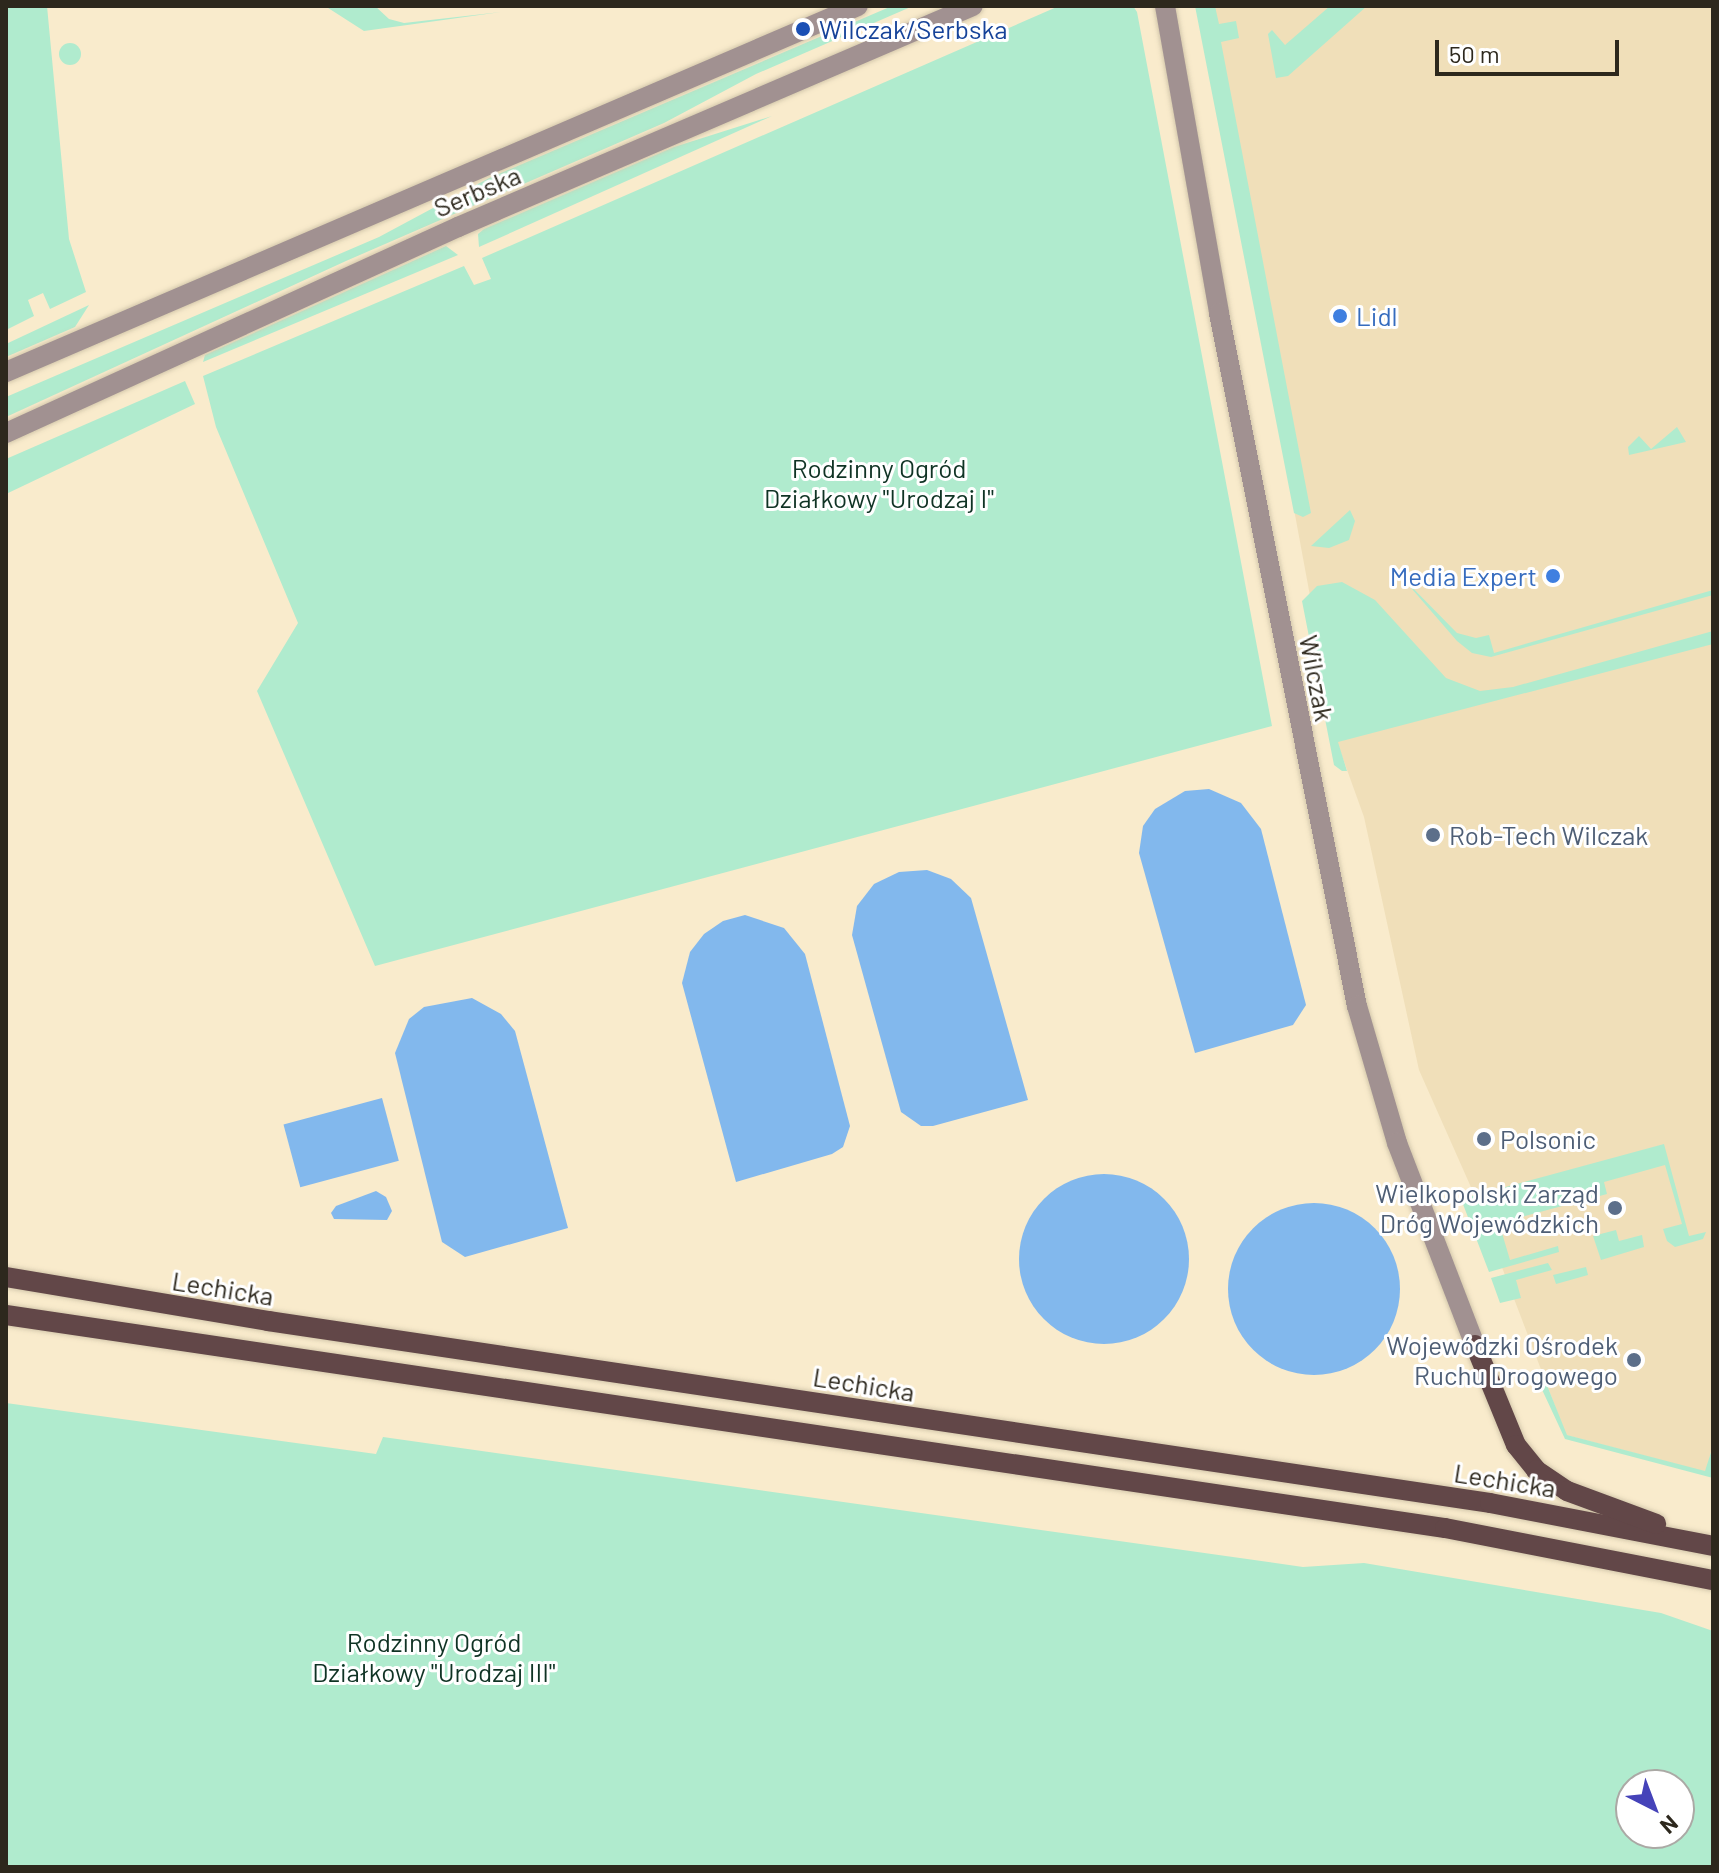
<!DOCTYPE html>
<html>
<head>
<meta charset="utf-8">
<style>
	body { margin:0 }
	#map { position:relative; width:1719px; height:1873px; overflow:hidden; background:#f9ebcc; font-family:Barlow,sans-serif }
	div>[style] { position:absolute }
	.built>* { inset:0; background:#f0dfb9 }
	.green>* { inset:0; background:#b0ebce }
	.round { border-radius:50% }
	.water>* { inset:0; background:#82b8ed; transform-origin:0 0 }
	.roads { filter:drop-shadow(0 0 2px #d4c8ac) drop-shadow(0 0 2px #d4c8ac) }
	.minor>* { height:20px; margin:-10px; padding:0 10px; transform-origin:10px; border-radius:10px; background:#a19191 }
	.major>* { height:20px; margin:-10px; padding:0 10px; transform-origin:10px; border-radius:10px; background:#624748 }
	.dots>* { width:22px; height:22px; translate:-50% -50%; box-sizing:border-box; border:4px solid #fff; border-radius:50% }
	span { translate:-50% -50%; white-space:nowrap; text-align:center; line-height:1.15; -webkit-text-stroke:6px #fff; paint-order:stroke }
	.transit-label { font-size:26px; color:#164399 }
	.left { translate:0 -50%; text-align:left }
	.street-label { font-size:26px; color:#2d281d }
	.shop-label { font-size:26px; color:#366cbe }
	.right { translate:-100% -50%; text-align:right }
	.park-label { font-size:26px; color:#0f3324 }
	.service-label { font-size:26px; color:#4e5e75 }
	.frame { position:absolute; inset:0; border:8px solid #2d281d; pointer-events:none }
	.north { position:absolute; left:1615px; top:1769px; width:80px; height:80px; box-sizing:border-box; background:#fff; border:2px solid #aba9a5; border-radius:50%; rotate:138deg; font-size:22px; font-weight:700; line-height:32px; text-align:center; color:#2d281d }
	.north::after { content:''; display:block; margin:auto; width:28px; height:36px; background:#4543b9; clip-path:polygon(50% 0,100% 100%,50% 72%,0 100%) }
	.scale { position:absolute; left:1435px; top:40px; width:184px; height:36px; box-sizing:border-box; border:4px solid #2d281d; border-top:0; padding-left:10px; font-size:24px; line-height:28px; white-space:nowrap; color:#2d281d; -webkit-text-stroke:6px #fff; paint-order:stroke }
</style>
</head>
<body>
<div id="map">
	<div class="built">
		<i style="clip-path:polygon(1201px 6px,1713px 6px,1713px 1443px,1706px 1472px,1566px 1435px,1474px 1194px,1419px 1070px,1364px 817px,1337px 742px)"></i>
	</div>
	<div class="green">
		<i style="clip-path:polygon(6px 6px,47px 6px,69px 239px,86px 292px,50px 309px,43px 293px,28px 300px,34px 316px,6px 330px)"></i>
		<i style="clip-path:polygon(325px 6px,375px 6px,389px 19px,404px 23px,501px 12px,364px 31px)"></i>
		<i style="clip-path:polygon(892px 6px,913px 6px,756px 74px,664px 123px,346px 261px,6px 417px,6px 397px,379px 237px,489px 178px)"></i>
		<i style="clip-path:polygon(1059px 6px,1133px 6px,1137px 12px,1272px 726px,375px 966px,257px 691px,298px 623px,216px 427px,203px 376px,464px 266px,474px 285px,491px 279px,482px 258px)"></i>
		<i style="clip-path:polygon(1195px 6px,1215px 6px,1219px 24px,1236px 21px,1239px 38px,1221px 42px,1311px 513px,1303px 517px,1294px 513px)"></i>
		<i style="clip-path:polygon(1330px 6px,1367px 6px,1288px 76px,1276px 78px,1268px 34px,1272px 30px,1285px 45px)"></i>
		<i class="round" style="left:59px;top:43px;width:22px;height:22px"></i>
		<i style="clip-path:polygon(772px 116px,479px 247px,478px 234px,484px 229px,674px 147px)"></i>
		<i style="clip-path:polygon(446px 246px,458px 255px,203px 362px,205px 355px)"></i>
		<i style="clip-path:polygon(89px 305px,75px 327px,6px 357px,6px 344px)"></i>
		<i style="clip-path:polygon(185px 381px,195px 404px,6px 494px,6px 459px)"></i>
		<i style="clip-path:polygon(1677px 427px,1686px 442px,1629px 455px,1628px 447px,1639px 436px,1651px 449px)"></i>
		<i style="clip-path:polygon(1350px 510px,1355px 521px,1349px 540px,1329px 548px,1311px 546px)"></i>
		<i style="clip-path:polygon(1399px 574px,1457px 633px,1476px 638px,1489px 635px,1494px 653px,1713px 590px,1713px 595px,1491px 657px,1472px 653px,1457px 641px)"></i>
		<i style="clip-path:polygon(1342px 582px,1375px 600px,1446px 678px,1480px 691px,1513px 687px,1713px 631px,1713px 644px,1338px 742px,1347px 771px,1342px 771px,1334px 765px,1302px 601px,1317px 586px)"></i>
		<i style="clip-path:polygon(1664px 1144px,1689px 1236px,1706px 1232px,1703px 1239px,1675px 1247px,1667px 1241px,1663px 1229px,1682px 1224px,1665px 1165px,1604px 1182px,1607px 1194px,1499px 1223px,1510px 1260px,1558px 1246px,1559px 1252px,1489px 1272px,1461px 1199px)"></i>
		<i style="clip-path:polygon(1616px 1230px,1619px 1241px,1642px 1235px,1644px 1247px,1601px 1260px,1593px 1236px)"></i>
		<i style="clip-path:polygon(1548px 1263px,1552px 1270px,1516px 1280px,1521px 1298px,1500px 1303px,1491px 1278px)"></i>
		<i style="clip-path:polygon(1586px 1267px,1588px 1275px,1556px 1284px,1553px 1275px)"></i>
		<i style="clip-path:polygon(1542px 1373px,1567px 1435px,1705px 1471px,1713px 1446px,1713px 1478px,1565px 1439px,1538px 1381px)"></i>
		<i style="clip-path:polygon(evenodd,6px 1403px,376px 1454px,383px 1437px,1303px 1567px,1364px 1563px,1661px 1613px,1713px 1631px,1713px 1867px,6px 1867px,6px 1403px,1631px 1785px,1679px 1785px,1679px 1833px,1631px 1833px,1631px 1785px)"></i>
	</div>
	<div class="water">
		<i style="clip-path:polygon(1209px 789px,1241px 803px,1261px 829px,1306px 1005px,1293px 1025px,1195px 1053px,1139px 853px,1143px 826px,1155px 809px,1185px 791px)"></i>
		<i style="clip-path:polygon(927px 870px,951px 879px,971px 898px,1028px 1100px,933px 1126px,921px 1126px,901px 1112px,852px 935px,857px 906px,874px 884px,899px 872px)"></i>
		<i style="clip-path:polygon(745px 915px,784px 928px,805px 954px,850px 1126px,843px 1147px,832px 1154px,736px 1182px,682px 983px,690px 952px,704px 934px,723px 921px)"></i>
		<i style="clip-path:polygon(472px 998px,501px 1014px,515px 1031px,568px 1228px,465px 1257px,442px 1242px,395px 1053px,409px 1019px,424px 1007px)"></i>
		<i style="left:382px;top:1098px;width:65px;height:102px;rotate:75deg"></i>
		<i class="round" style="left:1019px;top:1174px;width:170px;height:170px"></i>
		<i style="clip-path:polygon(376px 1191px,386px 1197px,392px 1211px,387px 1220px,334px 1219px,331px 1213px,336px 1206px)"></i>
		<i class="round" style="left:1228px;top:1203px;width:172px;height:172px"></i>
	</div>
	<div class="roads">
		<div class="minor">
			<i style="left:1165px;top:6px;width:312px;rotate:80deg"></i>
			<i style="left:1219px;top:313px;width:707px;rotate:78.74deg"></i>
			<i style="left:1357px;top:1006px;width:143px;rotate:73.7deg"></i>
			<i style="left:1397px;top:1143px;width:217px;rotate:68.9deg"></i>
			<i style="left:6px;top:372px;width:927px;rotate:-23.25deg"></i>
			<i style="left:6px;top:433px;width:497px;rotate:-24.5deg"></i>
			<i style="left:458px;top:227px;width:560px;rotate:-23.23deg"></i>
		</div>
		<div class="major">
			<i style="left:6px;top:1277px;width:266px;rotate:9.5deg"></i>
			<i style="left:268px;top:1321px;width:1235px;rotate:8.47deg"></i>
			<i style="left:1490px;top:1503px;width:227px;rotate:10.9deg"></i>
			<i style="left:6px;top:1315px;width:1455px;rotate:8.42deg"></i>
			<i style="left:1445px;top:1528px;width:273px;rotate:11deg"></i>
			<i style="left:1475px;top:1345px;width:108px;rotate:67.7deg"></i>
			<i style="left:1516px;top:1445px;width:32px;rotate:51deg"></i>
			<i style="left:1536px;top:1470px;width:37px;rotate:34deg"></i>
			<i style="left:1567px;top:1491px;width:95px;rotate:20.3deg"></i>
		</div>
	</div>
	<div class="dots">
		<i style="left:803px;top:29px;background:#1a4fb4"></i>
		<i style="left:1340px;top:316px;background:#3f7fe0"></i>
		<i style="left:1553px;top:576px;background:#3f7fe0"></i>
		<i style="left:1433px;top:835px;background:#5c6f8a"></i>
		<i style="left:1484px;top:1139px;background:#5c6f8a"></i>
		<i style="left:1615px;top:1208px;background:#5c6f8a"></i>
		<i style="left:1634px;top:1360px;background:#5c6f8a"></i>
	</div>
	<div class="transit-label">
		<span class="left" style="left:819px;top:29px">Wilczak/Serbska</span>
	</div>
	<div class="street-label">
		<span style="left:477px;top:191px;rotate:-23deg">Serbska</span>
		<span style="left:1317px;top:678px;rotate:79deg">Wilczak</span>
		<span style="left:223px;top:1288px;rotate:9deg">Lechicka</span>
		<span style="left:864px;top:1384px;rotate:9deg">Lechicka</span>
		<span style="left:1505px;top:1480px;rotate:9deg">Lechicka</span>
	</div>
	<div class="shop-label">
		<span class="left" style="left:1356px;top:316px">Lidl</span>
		<span class="right" style="left:1537px;top:576px">Media Expert</span>
	</div>
	<div class="park-label">
		<span style="left:879px;top:483px">Rodzinny Ogród<br>Działkowy "Urodzaj I"</span>
		<span style="left:434px;top:1657px">Rodzinny Ogród<br>Działkowy "Urodzaj III"</span>
	</div>
	<div class="service-label">
		<span class="left" style="left:1449px;top:835px">Rob-Tech Wilczak</span>
		<span class="left" style="left:1500px;top:1139px">Polsonic</span>
		<span class="right" style="left:1599px;top:1208px">Wielkopolski Zarząd<br>Dróg Wojewódzkich</span>
		<span class="right" style="left:1618px;top:1360px">Wojewódzki Ośrodek<br>Ruchu Drogowego</span>
	</div>
	<div class="frame"></div>
	<div class="north">N</div>
	<div class="scale">50 m</div>
</div>
</body>
</html>
